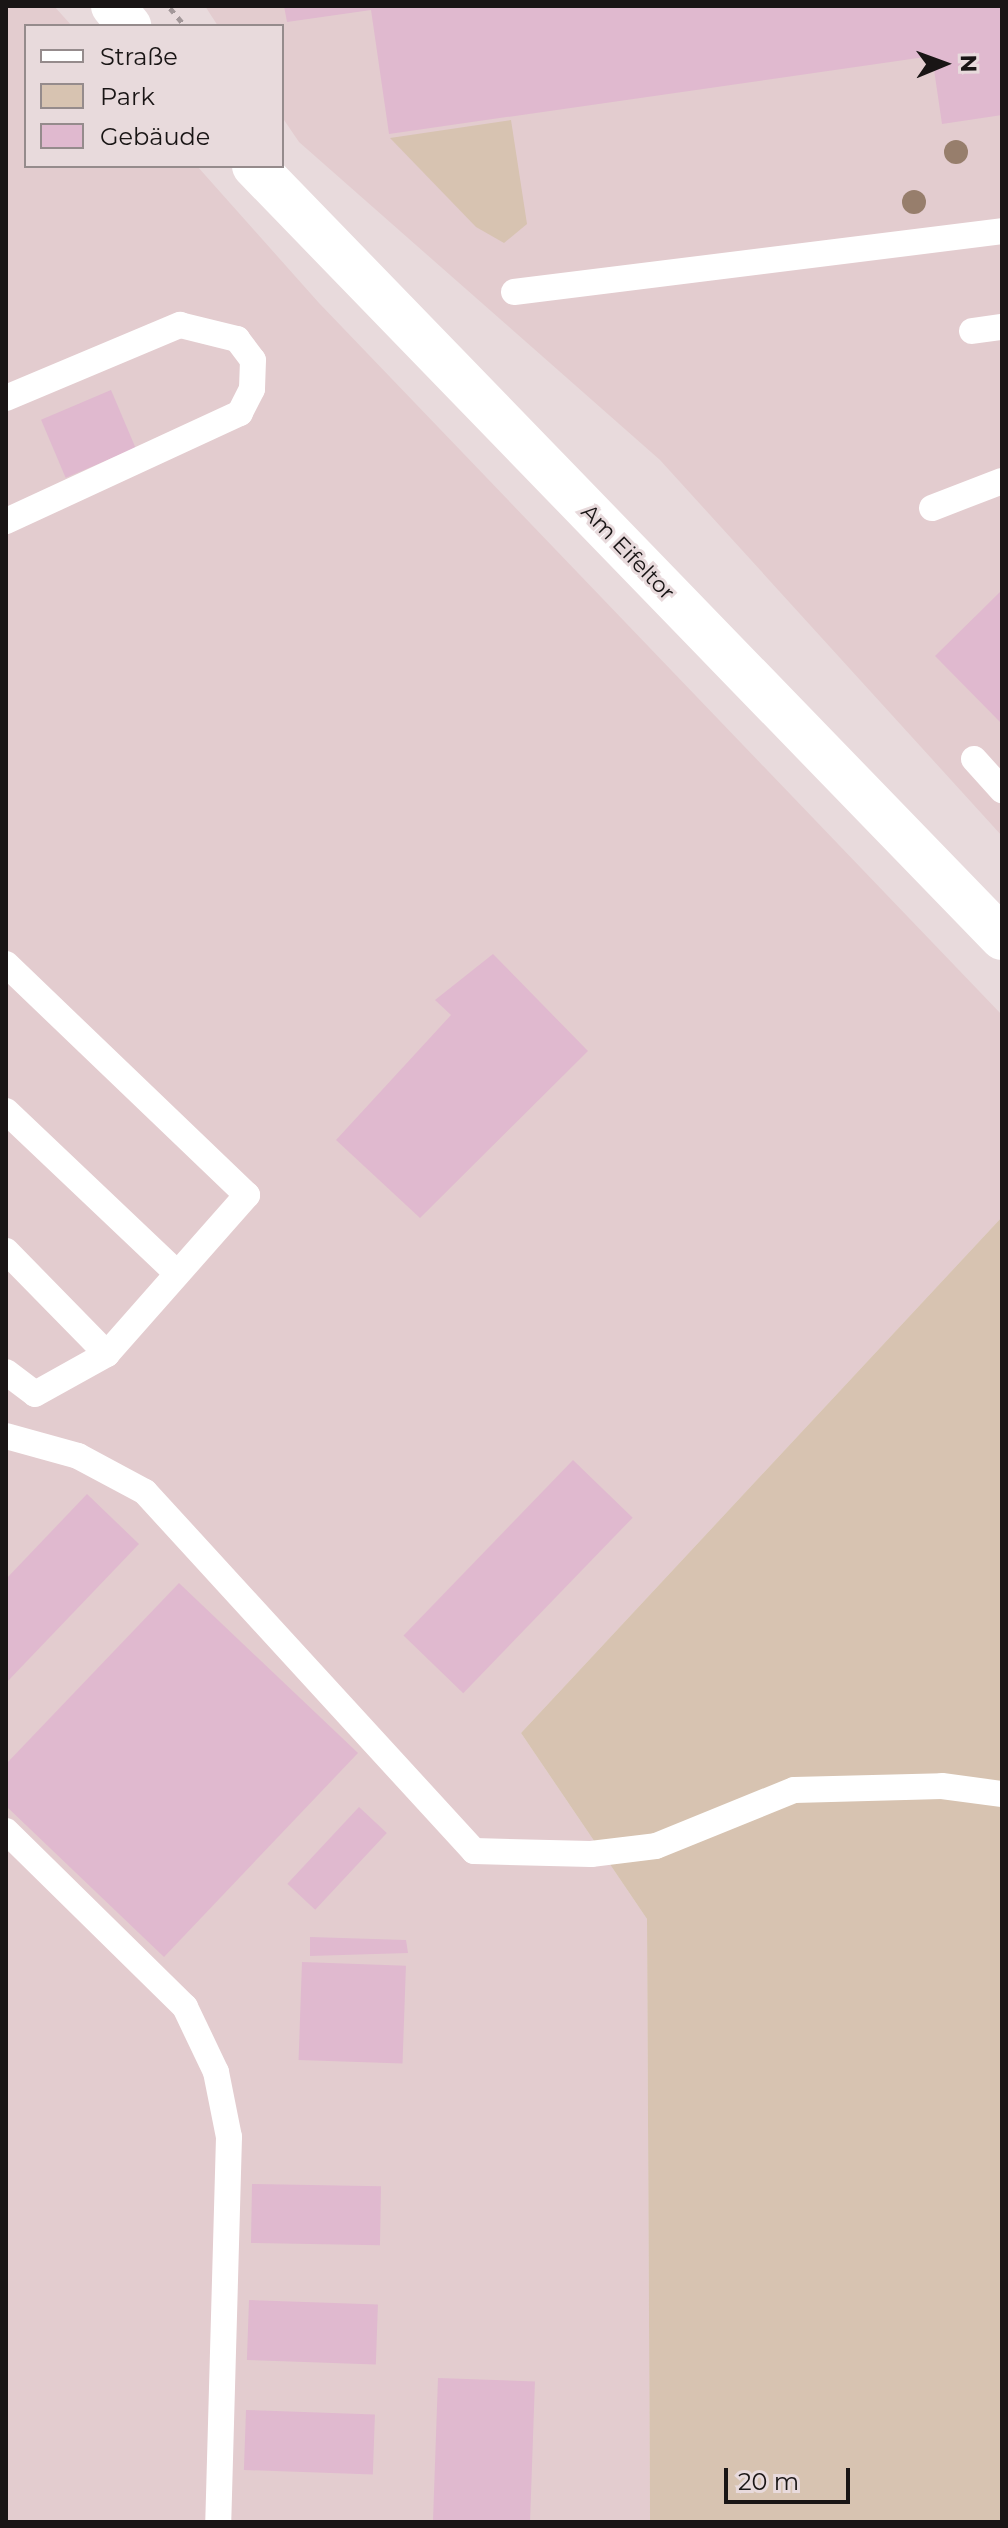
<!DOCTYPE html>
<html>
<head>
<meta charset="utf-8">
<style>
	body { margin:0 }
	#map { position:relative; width:1008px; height:2528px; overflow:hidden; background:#e8dadc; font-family:Montserrat,sans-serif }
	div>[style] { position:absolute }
	.built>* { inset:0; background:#e3cccf }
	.green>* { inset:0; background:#d7c3b1 }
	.building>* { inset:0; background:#e0b9cf; transform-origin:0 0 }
	.path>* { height:5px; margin-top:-2.5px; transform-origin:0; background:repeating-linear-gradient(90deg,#a29799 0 6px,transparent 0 12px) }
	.lane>* { height:26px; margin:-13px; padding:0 13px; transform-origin:13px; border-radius:13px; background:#fff }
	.secondary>* { height:44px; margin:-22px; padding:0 22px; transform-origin:22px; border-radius:22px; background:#fff }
	.trees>* { width:24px; height:24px; margin:-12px; border-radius:50%; background:#977e6c }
	span { translate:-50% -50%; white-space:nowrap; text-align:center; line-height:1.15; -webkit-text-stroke:6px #e8dadc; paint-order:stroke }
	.street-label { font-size:22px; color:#191515 }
	.frame { position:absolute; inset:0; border:8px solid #191515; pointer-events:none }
	.legend { position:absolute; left:24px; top:24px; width:260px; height:144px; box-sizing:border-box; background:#e8dadc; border:2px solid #958b8c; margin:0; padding:10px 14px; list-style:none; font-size:24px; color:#191515 }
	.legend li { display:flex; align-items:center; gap:16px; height:40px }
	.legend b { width:40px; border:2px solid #958b8c }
	.north { position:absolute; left:904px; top:24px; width:80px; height:80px; -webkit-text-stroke:6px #e8dadc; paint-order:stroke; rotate:89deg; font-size:22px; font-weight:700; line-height:32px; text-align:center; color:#191515 }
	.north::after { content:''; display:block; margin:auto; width:28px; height:36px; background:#191515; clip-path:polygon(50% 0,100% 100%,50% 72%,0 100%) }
	.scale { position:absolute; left:724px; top:2468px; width:126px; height:36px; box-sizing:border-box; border:4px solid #191515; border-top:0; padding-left:10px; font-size:24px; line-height:28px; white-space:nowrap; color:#191515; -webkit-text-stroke:6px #e8dadc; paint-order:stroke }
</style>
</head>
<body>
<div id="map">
	<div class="built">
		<i style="clip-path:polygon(6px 6px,54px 6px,72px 26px,26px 26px,26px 166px,197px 166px,319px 303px,1002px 1015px,1002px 1217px,521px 1733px,647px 1919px,650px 2522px,6px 2522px)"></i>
		<i style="clip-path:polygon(205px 6px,1002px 6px,1002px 836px,660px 460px,299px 142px,282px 117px,282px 26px,218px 26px)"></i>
	</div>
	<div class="green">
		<i style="clip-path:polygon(511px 120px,527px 224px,504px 243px,476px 227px,390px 138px)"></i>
		<i style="clip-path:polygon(1002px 1217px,1002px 2522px,650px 2522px,647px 1919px,521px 1733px)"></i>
	</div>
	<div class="building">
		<i style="clip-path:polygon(284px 6px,1002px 6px,1002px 115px,942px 124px,932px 56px,389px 134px,371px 10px,287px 22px)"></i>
		<i style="left:111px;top:390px;width:63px;height:76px;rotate:67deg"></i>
		<i style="clip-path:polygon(1002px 590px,1002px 724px,935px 656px)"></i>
		<i style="clip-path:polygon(493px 954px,588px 1051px,420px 1218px,336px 1140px,451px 1015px,435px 1000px)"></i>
		<i style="left:573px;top:1460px;width:83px;height:244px;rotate:44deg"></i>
		<i style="clip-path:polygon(87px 1494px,139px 1544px,6px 1683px,6px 1579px)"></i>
		<i style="clip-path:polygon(179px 1583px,358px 1753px,164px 1957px,6px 1806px,6px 1764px)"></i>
		<i style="left:359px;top:1807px;width:38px;height:105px;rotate:43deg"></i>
		<i style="clip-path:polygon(310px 1937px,406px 1940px,408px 1953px,310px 1956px)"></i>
		<i style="left:302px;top:1962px;width:104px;height:98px;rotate:2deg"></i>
		<i style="left:252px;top:2184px;width:129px;height:59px;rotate:1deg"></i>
		<i style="left:249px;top:2300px;width:129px;height:60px;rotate:2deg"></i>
		<i style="left:438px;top:2378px;width:97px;height:144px;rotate:2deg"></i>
		<i style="left:246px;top:2410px;width:129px;height:60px;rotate:2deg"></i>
	</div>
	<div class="path">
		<i style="left:170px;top:8px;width:23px;rotate:50deg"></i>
	</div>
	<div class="lane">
		<i style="left:514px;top:292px;width:492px;rotate:-7.1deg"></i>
		<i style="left:972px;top:331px;width:30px;rotate:-8deg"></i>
		<i style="left:6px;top:398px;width:189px;rotate:-22.8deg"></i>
		<i style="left:180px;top:325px;width:59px;rotate:13.8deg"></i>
		<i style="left:237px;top:339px;width:26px;rotate:53deg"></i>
		<i style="left:253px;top:360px;width:29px;rotate:92deg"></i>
		<i style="left:252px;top:389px;width:27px;rotate:117deg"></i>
		<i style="left:240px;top:413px;width:258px;rotate:155.2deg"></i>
		<i style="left:932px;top:508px;width:75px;rotate:-21.1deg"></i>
		<i style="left:974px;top:759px;width:42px;rotate:47.9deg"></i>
		<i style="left:6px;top:964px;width:334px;rotate:43.8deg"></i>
		<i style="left:247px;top:1195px;width:212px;rotate:131.4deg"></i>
		<i style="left:107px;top:1354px;width:144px;rotate:-134.4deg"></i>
		<i style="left:6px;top:1111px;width:236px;rotate:43.5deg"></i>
		<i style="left:6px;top:1372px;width:36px;rotate:37deg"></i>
		<i style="left:35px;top:1394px;width:82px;rotate:-29.1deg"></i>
		<i style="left:6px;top:1436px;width:75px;rotate:15.5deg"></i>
		<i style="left:78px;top:1456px;width:76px;rotate:28.2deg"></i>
		<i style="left:145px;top:1492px;width:487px;rotate:47.5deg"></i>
		<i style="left:474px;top:1851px;width:117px;rotate:1.5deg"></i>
		<i style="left:591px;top:1854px;width:65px;rotate:-7deg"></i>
		<i style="left:656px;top:1846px;width:149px;rotate:-22.1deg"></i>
		<i style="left:794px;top:1790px;width:148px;rotate:-1.5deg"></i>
		<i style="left:942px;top:1786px;width:61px;rotate:7.6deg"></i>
		<i style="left:6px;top:1831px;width:251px;rotate:44.5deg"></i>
		<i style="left:185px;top:2007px;width:72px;rotate:64.5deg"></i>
		<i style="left:216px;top:2072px;width:66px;rotate:78.7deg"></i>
		<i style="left:229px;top:2137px;width:385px;rotate:91.6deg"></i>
	</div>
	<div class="secondary">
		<i style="left:113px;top:6px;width:26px;rotate:51deg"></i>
		<i style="left:254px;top:166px;width:1075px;rotate:45.9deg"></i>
	</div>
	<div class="trees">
		<i style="left:956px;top:152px"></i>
		<i style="left:914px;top:202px"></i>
	</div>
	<div class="street-label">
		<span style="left:628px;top:552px;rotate:46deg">Am Eifeltor</span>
	</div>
	<div class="frame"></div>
	<ul class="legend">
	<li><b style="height:10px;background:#fff"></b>Straße</li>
	<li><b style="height:22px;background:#d7c3b1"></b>Park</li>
	<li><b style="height:22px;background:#e0b9cf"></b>Gebäude</li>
	</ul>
	<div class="north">N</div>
	<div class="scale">20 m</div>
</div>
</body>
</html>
